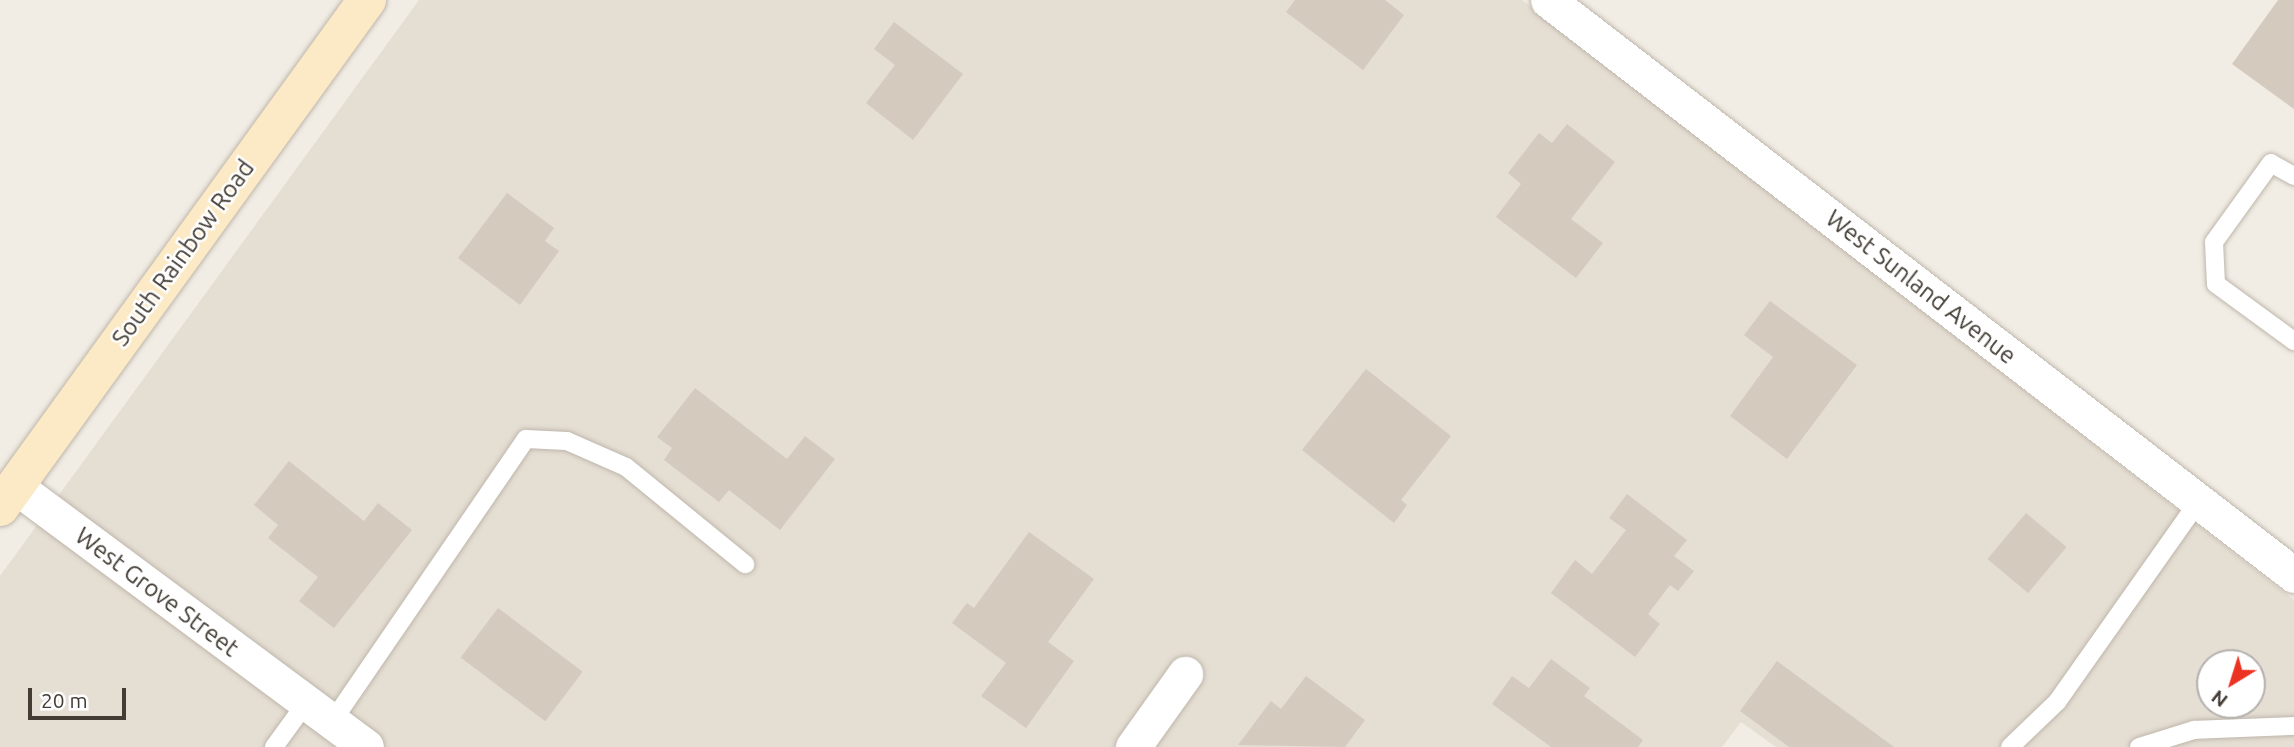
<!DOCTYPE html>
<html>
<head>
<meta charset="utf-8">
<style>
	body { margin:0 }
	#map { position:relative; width:2294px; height:747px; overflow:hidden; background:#f1ede5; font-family:Ubuntu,sans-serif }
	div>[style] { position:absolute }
	.residential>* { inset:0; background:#e5ded3 }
	.building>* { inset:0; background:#d5cabe; transform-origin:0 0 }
	.roads { filter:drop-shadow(0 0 2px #bfb6ab) drop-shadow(0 0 2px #bfb6ab) }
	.lane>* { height:18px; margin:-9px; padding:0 9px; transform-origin:9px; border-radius:9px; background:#fff }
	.street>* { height:35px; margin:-17.5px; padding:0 17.5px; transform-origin:17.5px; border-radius:17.5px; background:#fff }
	.secondary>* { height:38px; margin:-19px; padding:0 19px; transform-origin:19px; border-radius:19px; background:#fbeac5 }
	span { translate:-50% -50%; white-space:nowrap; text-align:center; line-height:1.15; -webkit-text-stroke:5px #fff; paint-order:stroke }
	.street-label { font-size:24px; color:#433d35 }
	.north { position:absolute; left:2196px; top:649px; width:70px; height:70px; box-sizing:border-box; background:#fff; border:2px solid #b4b1ae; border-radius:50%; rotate:218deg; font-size:19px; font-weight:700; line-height:28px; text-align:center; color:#433d35 }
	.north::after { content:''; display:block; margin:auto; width:24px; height:32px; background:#ec3221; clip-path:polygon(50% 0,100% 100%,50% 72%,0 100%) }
	.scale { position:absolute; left:28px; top:688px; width:98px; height:32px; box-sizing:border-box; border:4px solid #433d35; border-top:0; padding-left:9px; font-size:21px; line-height:24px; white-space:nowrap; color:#433d35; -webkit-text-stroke:5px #fff; paint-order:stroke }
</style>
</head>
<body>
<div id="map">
	<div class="residential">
		<i style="clip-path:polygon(evenodd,419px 0,1522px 0,2294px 600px,2294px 747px,1776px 747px,1741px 722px,1722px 747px,0 747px,0 576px,419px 0,2210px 663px,2252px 663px,2252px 705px,2210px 705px,2210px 663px)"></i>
	</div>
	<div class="building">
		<i style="clip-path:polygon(1295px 0,1385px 0,1404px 15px,1363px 70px,1286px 12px)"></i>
		<i style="clip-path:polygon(2278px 0,2294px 0,2294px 109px,2232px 64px)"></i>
		<i style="clip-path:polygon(894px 22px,963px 74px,913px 140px,866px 103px,895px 65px,874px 49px)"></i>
		<i style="clip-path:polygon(1567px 124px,1615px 162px,1571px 219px,1603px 243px,1576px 278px,1496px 217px,1521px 184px,1508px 173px,1539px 133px,1552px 143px)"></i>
		<i style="clip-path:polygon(507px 193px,554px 228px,545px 241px,559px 251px,520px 305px,458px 258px)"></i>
		<i style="clip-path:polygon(1770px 301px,1857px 365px,1787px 459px,1730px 416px,1773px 357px,1744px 335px)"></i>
		<i style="clip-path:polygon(1366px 369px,1451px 436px,1401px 500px,1407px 505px,1394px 523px,1302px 450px)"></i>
		<i style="clip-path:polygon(695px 388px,787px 459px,805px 436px,835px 459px,780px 530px,729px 490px,719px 502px,664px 460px,672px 448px,657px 437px)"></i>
		<i style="clip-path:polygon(289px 461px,364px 521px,378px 503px,412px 530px,334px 628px,299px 601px,318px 577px,268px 538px,278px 525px,254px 505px)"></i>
		<i style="clip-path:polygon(1627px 494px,1687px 540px,1674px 556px,1694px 571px,1678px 591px,1670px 585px,1648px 614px,1660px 624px,1635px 657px,1551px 593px,1575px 560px,1592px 574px,1626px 530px,1609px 518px)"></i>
		<i style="left:2026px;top:513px;width:53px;height:60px;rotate:40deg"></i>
		<i style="clip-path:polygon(1029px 532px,1094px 579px,1048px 642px,1074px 661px,1026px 728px,981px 696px,1006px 663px,952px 623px,967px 603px,974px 608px)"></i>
		<i style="left:498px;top:608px;width:106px;height:62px;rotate:37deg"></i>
		<i style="clip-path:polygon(1551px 659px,1590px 688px,1584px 696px,1643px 740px,1638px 747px,1551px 747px,1492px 704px,1512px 676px,1529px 688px)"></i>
		<i style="clip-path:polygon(1777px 661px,1894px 747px,1789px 747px,1740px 711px)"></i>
		<i style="clip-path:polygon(1306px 676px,1365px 720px,1345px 747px,1238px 745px,1271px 701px,1281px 709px)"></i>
	</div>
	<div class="roads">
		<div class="lane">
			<i style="left:2294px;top:176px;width:26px;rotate:-151deg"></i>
			<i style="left:2271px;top:163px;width:97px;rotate:125.8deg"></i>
			<i style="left:2214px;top:242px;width:42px;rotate:87.3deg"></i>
			<i style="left:2216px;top:284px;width:97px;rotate:36.2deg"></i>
			<i style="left:332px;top:722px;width:343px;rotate:-55.6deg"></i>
			<i style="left:526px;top:439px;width:41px;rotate:2.8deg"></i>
			<i style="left:567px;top:441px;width:64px;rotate:23.8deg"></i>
			<i style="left:626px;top:467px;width:154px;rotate:39.2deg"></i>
			<i style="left:274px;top:747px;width:54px;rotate:-54deg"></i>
			<i style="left:2010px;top:747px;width:65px;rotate:-43.8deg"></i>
			<i style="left:2057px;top:702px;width:246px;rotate:-54.8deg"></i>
			<i style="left:2139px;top:747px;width:58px;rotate:-17.2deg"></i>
			<i style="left:2194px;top:730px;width:100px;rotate:-2.3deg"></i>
		</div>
		<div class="street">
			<i style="left:1548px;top:0;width:942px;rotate:37.62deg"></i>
			<i style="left:15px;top:486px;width:437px;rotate:36.6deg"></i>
			<i style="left:1133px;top:747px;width:90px;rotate:-54.5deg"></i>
		</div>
		<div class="secondary">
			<i style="left:0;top:507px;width:626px;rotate:-54.1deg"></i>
		</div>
	</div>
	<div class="street-label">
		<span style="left:183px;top:253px;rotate:-54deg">South Rainbow Road</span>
		<span style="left:1921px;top:287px;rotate:38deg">West Sunland Avenue</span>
		<span style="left:157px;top:592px;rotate:37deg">West Grove Street</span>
	</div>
	<div class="north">N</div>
	<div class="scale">20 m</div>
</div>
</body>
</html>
